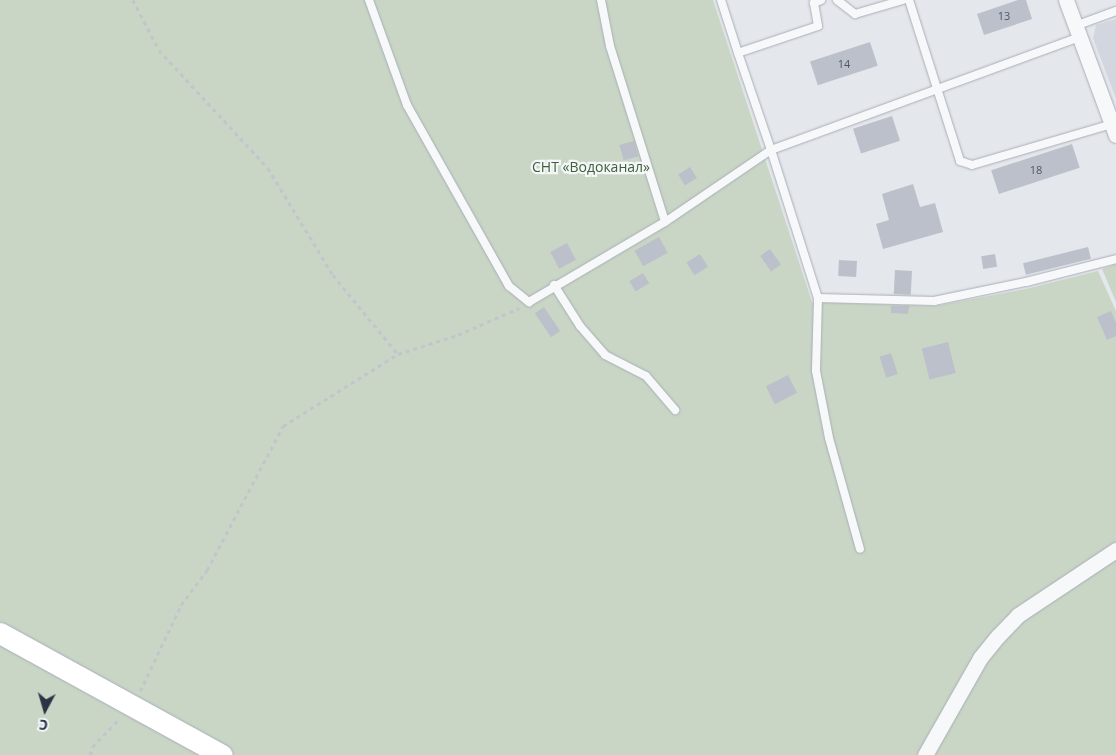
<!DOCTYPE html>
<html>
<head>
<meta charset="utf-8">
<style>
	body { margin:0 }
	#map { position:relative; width:1116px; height:755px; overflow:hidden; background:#e4e7ec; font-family:"Open Sans",sans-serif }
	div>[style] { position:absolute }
	.built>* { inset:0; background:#d2d6de }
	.green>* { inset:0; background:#c9d6c5 }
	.building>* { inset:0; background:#bbc0ca; transform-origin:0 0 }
	.path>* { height:2.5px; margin-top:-1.25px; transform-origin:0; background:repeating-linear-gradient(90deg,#c2c5cb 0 4px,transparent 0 8px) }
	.roads { filter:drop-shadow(0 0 1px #a9aeb7) drop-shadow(0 0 1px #a9aeb7) }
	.lane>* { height:8px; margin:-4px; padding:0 4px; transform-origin:4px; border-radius:4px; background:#f7f8fa }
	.street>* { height:15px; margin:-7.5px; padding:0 7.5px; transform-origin:7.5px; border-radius:7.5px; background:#f7f8fa }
	.secondary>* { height:21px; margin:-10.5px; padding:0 10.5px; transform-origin:10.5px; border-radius:10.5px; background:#fff }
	span { translate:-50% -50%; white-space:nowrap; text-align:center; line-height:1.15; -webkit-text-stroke:4.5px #f4f6f9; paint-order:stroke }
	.number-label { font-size:11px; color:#4f5766 }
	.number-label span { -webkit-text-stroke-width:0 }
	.park-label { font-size:14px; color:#3f6138 }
	.north { position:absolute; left:20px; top:685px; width:50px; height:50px; -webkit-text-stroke:4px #f4f6f9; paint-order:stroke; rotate:186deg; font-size:14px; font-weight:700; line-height:20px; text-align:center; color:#2b3445 }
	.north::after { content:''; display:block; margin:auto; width:18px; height:22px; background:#2b3445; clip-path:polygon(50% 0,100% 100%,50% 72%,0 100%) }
</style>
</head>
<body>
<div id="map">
	<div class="built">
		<i style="clip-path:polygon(1116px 19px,1116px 99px,1093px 38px,1096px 25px)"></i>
	</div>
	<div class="green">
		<i style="clip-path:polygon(0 0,713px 0,812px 302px,935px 306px,1026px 289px,1098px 271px,1116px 311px,1116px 755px,0 755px)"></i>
		<i style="clip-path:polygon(1116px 264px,1116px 302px,1102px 269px)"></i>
	</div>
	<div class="building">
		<i style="clip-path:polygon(1018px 0,1026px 0,1032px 19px,984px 35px,977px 14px)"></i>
		<i style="left:870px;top:42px;width:25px;height:63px;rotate:72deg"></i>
		<i style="left:892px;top:116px;width:26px;height:41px;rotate:72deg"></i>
		<i style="left:634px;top:141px;width:16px;height:15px;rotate:75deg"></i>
		<i style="left:1072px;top:144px;width:25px;height:85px;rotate:72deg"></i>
		<i style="left:690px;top:167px;width:13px;height:14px;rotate:58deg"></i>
		<i style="clip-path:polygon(913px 184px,920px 207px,935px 203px,943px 232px,883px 249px,876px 224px,889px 220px,882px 194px)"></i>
		<i style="left:659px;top:237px;width:18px;height:28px;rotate:61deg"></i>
		<i style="left:567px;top:243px;width:19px;height:19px;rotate:62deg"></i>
		<i style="left:1088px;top:247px;width:12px;height:67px;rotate:76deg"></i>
		<i style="left:770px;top:249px;width:19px;height:12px;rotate:55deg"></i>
		<i style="left:700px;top:254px;width:15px;height:16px;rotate:58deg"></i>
		<i style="left:995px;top:254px;width:13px;height:14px;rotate:81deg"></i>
		<i style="left:839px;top:260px;width:18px;height:16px;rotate:3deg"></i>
		<i style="left:895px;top:270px;width:17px;height:24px;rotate:3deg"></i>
		<i style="left:643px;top:273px;width:12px;height:16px;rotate:59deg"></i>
		<i style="clip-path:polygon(891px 306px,909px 306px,908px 314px,891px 313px)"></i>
		<i style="left:544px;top:307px;width:29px;height:11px;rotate:56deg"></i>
		<i style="clip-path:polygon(1111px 311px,1116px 323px,1116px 336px,1107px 340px,1097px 317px)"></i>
		<i style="left:948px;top:342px;width:32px;height:27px;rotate:76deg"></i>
		<i style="left:891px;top:353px;width:22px;height:12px;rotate:72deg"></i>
		<i style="left:788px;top:375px;width:20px;height:25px;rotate:63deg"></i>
	</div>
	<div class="path">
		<i style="left:133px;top:0;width:56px;rotate:62.5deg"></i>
		<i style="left:159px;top:50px;width:161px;rotate:47.3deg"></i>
		<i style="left:268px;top:168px;width:125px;rotate:58.7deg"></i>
		<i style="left:333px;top:275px;width:101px;rotate:50.6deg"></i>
		<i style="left:140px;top:691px;width:95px;rotate:-64.5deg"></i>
		<i style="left:181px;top:605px;width:44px;rotate:-53.4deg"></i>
		<i style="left:207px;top:570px;width:163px;rotate:-62.2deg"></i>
		<i style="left:283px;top:426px;width:136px;rotate:-32.1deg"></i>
		<i style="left:398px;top:354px;width:63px;rotate:-17.6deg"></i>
		<i style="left:458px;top:335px;width:67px;rotate:-23.9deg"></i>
		<i style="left:90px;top:755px;width:8px;rotate:-76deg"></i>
		<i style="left:92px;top:747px;width:39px;rotate:-46deg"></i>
	</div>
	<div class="roads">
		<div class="lane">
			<i style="left:369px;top:0;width:112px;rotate:70.1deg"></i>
			<i style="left:407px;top:105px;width:208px;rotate:60.6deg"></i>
			<i style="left:509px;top:286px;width:26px;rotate:39deg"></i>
			<i style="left:529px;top:302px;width:158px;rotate:-30.5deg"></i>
			<i style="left:665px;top:222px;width:128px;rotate:-34.2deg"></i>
			<i style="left:771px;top:150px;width:155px;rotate:72.4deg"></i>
			<i style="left:818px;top:298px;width:116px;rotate:1.5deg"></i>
			<i style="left:934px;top:301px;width:94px;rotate:-11.7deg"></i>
			<i style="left:1026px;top:282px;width:93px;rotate:-14.3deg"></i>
			<i style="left:601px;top:0;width:47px;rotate:78.9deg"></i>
			<i style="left:610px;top:46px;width:184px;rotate:72.6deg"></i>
			<i style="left:721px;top:0;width:56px;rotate:72.2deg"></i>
			<i style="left:821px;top:0;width:8px;rotate:157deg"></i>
			<i style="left:814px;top:3px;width:23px;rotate:80deg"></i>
			<i style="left:818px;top:26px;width:84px;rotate:161.4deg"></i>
			<i style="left:738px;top:53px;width:102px;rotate:71.2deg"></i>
			<i style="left:771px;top:150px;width:328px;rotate:-20.1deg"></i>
			<i style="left:837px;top:0;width:23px;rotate:38deg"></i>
			<i style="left:855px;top:14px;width:50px;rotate:-16.3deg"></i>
			<i style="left:909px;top:0;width:169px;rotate:72.4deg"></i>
			<i style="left:960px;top:161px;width:13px;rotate:18deg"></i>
			<i style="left:972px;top:165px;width:146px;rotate:-16.3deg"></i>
			<i style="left:1075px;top:26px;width:44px;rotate:-20.1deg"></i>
			<i style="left:554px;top:285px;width:49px;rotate:57.6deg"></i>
			<i style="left:580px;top:326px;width:38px;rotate:49deg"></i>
			<i style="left:605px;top:355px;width:46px;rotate:27.1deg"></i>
			<i style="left:646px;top:376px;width:45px;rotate:49.5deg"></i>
			<i style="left:818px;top:298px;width:73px;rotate:91.6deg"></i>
			<i style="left:816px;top:371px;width:68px;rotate:79deg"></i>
			<i style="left:829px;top:438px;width:115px;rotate:74.4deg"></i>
		</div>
		<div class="street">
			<i style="left:1066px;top:0;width:144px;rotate:69.7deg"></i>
			<i style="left:925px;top:755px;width:112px;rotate:-60.4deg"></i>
			<i style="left:980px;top:658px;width:28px;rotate:-51deg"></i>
			<i style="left:998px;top:636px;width:29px;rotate:-46deg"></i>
			<i style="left:1018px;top:615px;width:118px;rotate:-33.6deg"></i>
		</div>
		<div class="secondary">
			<i style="left:0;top:633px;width:253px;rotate:28.8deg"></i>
		</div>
	</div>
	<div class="number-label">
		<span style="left:1004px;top:16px">13</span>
		<span style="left:844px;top:64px">14</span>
		<span style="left:1036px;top:170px">18</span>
	</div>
	<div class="park-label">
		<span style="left:591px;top:167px">СНТ «Водоканал»</span>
	</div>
	<div class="north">С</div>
</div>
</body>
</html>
